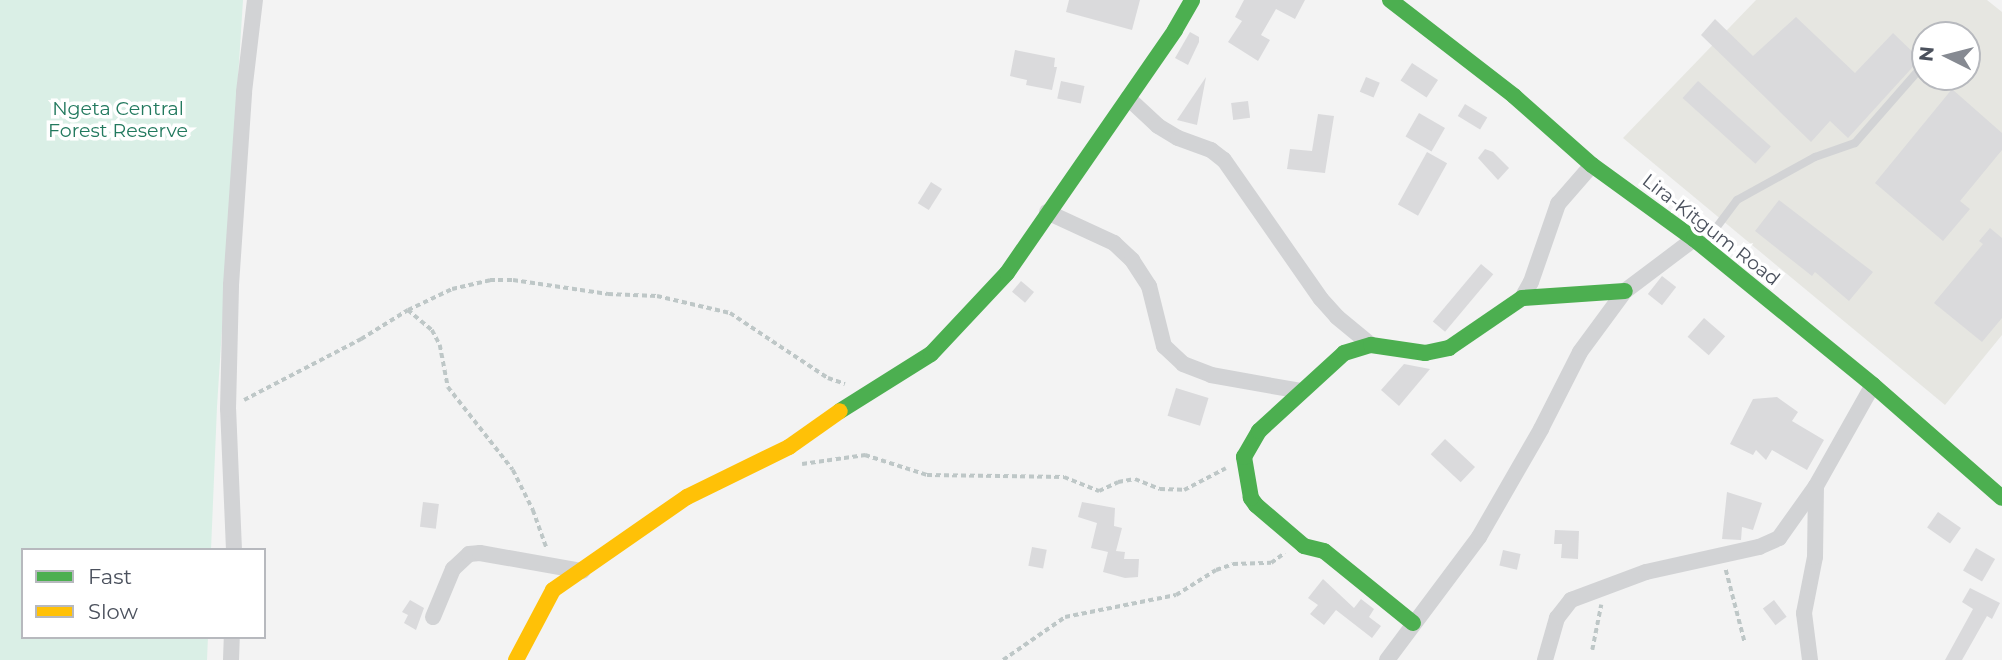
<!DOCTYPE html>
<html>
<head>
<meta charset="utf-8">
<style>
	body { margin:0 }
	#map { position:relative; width:2002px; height:660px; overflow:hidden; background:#f3f3f3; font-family:Montserrat,sans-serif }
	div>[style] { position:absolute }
	.commercial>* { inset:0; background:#e6e6e1 }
	.green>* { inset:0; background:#daefe6 }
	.building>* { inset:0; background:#dadadc; transform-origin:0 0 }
	.path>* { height:3.5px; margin-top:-1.75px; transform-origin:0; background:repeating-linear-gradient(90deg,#bec7c7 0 5px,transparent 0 8.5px) }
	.lane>* { height:8px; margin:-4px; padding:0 4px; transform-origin:4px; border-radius:4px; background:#d2d3d5 }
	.street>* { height:16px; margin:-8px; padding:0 8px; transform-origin:8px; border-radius:8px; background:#d2d3d5 }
	.fast>* { height:16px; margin:-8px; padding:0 8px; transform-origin:8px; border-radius:8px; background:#4caf50 }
	.slow>* { height:16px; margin:-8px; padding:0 8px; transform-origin:8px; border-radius:8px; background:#ffc107 }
	span { translate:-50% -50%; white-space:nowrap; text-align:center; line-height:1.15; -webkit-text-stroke:7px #fff; paint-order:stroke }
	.park-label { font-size:19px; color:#22795e }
	.street-label { font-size:19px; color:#4b515d }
	.legend { position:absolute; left:21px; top:548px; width:245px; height:91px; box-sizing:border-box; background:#fff; border:2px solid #b7b9be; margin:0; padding:9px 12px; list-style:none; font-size:21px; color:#4b515d }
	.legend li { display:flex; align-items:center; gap:14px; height:35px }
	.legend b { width:35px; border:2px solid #b7b9be }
	.north { position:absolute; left:1911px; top:21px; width:70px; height:70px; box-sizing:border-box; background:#fff; border:2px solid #b7b9be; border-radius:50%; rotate:276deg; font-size:19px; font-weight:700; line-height:28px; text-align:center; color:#4b515d }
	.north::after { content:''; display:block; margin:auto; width:24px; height:32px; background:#868a92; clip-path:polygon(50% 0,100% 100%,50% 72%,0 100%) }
</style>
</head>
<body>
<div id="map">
	<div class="commercial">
		<i style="clip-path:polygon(evenodd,1756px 0,1987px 0,2002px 12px,2002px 335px,1945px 405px,1623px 138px,1756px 0,1925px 35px,1967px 35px,1967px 77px,1925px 77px,1925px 35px)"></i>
	</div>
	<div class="green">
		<i style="clip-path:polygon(0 0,243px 0,217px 407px,211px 550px,23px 550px,23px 637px,208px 637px,207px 660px,0 660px)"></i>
	</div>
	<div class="building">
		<i style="clip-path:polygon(1069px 0,1140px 0,1132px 30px,1066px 12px)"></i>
		<i style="clip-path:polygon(1244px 0,1305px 0,1295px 19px,1276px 9px,1261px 35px,1270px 40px,1258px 61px,1228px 42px,1242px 21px,1235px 17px)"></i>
		<i style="clip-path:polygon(1796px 17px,1855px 73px,1893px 33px,1920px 59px,1848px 138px,1830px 121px,1811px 142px,1701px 35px,1715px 19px,1753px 56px)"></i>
		<i style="clip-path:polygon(1190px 32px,1199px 37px,1199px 42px,1188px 65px,1175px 58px)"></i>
		<i style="clip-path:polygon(1015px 50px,1055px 58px,1054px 67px,1057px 67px,1052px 90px,1026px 85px,1027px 80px,1010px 76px)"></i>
		<i style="left:1412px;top:63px;width:31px;height:21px;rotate:33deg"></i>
		<i style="clip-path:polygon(1206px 77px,1197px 125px,1177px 120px)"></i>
		<i style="left:1366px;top:77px;width:15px;height:16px;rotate:23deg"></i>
		<i style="left:1061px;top:81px;width:24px;height:18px;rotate:12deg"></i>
		<i style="left:1698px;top:81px;width:98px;height:23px;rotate:42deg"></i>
		<i style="clip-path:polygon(1952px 89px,2002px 133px,2002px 150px,1960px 201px,1970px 209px,1943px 241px,1875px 183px)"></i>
		<i style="left:1248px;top:101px;width:17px;height:17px;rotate:83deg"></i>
		<i style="left:1465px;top:104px;width:26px;height:14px;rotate:31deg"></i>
		<i style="left:1419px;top:113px;width:30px;height:27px;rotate:30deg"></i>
		<i style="clip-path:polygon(1318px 114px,1334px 116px,1325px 173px,1287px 169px,1290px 149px,1312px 151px)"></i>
		<i style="clip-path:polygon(1485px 149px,1493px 152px,1509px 168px,1498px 180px,1478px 158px)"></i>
		<i style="left:1427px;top:152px;width:23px;height:60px;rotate:29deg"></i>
		<i style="left:931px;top:182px;width:13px;height:25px;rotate:32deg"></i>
		<i style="clip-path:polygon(1779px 200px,1873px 272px,1849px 301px,1815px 272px,1812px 276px,1755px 231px)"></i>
		<i style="clip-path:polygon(1990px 228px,2002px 238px,2002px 318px,1982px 342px,1934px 303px,1983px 244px,1979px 241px)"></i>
		<i style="left:1481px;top:264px;width:16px;height:75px;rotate:40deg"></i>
		<i style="left:1662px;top:276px;width:18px;height:23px;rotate:38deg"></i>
		<i style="left:1021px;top:281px;width:17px;height:14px;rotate:40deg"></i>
		<i style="left:1704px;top:318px;width:28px;height:25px;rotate:41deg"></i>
		<i style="clip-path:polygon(1404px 364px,1430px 369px,1399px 406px,1381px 390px)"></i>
		<i style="left:1176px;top:388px;width:34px;height:29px;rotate:17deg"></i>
		<i style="clip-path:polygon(1777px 397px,1798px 412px,1792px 421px,1824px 440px,1807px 470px,1772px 450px,1766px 460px,1756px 450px,1753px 455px,1730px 444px,1753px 399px)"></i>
		<i style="left:1445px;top:439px;width:41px;height:21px;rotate:43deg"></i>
		<i style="clip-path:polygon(1727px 492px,1762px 503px,1753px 530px,1742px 527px,1741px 540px,1722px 539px)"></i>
		<i style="left:423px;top:502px;width:16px;height:25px;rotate:7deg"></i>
		<i style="clip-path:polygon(1082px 502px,1115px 508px,1114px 526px,1122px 528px,1116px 551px,1125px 552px,1124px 559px,1139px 559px,1138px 577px,1125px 578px,1103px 572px,1108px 552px,1091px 548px,1097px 523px,1078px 517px)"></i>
		<i style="left:1938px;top:512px;width:28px;height:19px;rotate:35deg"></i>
		<i style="clip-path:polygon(1555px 530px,1579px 531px,1578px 559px,1561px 558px,1562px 544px,1554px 544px)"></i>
		<i style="left:1032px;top:547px;width:15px;height:19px;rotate:11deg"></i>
		<i style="left:1976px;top:548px;width:22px;height:26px;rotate:30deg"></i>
		<i style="left:1503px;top:550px;width:18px;height:16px;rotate:13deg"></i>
		<i style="clip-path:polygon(1323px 579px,1354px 608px,1361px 599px,1374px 609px,1369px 617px,1381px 626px,1372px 638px,1336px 610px,1324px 625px,1310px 614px,1318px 605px,1308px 598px)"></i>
		<i style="clip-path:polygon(1970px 588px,2000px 603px,1992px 619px,1987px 616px,1962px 660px,1945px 660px,1973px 609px,1962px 602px)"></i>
		<i style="clip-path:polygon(410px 600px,424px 608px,416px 630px,404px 623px,408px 615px,402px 612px)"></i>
		<i style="left:1774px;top:600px;width:21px;height:14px;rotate:53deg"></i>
	</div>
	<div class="path">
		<i style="left:408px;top:310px;width:31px;rotate:40deg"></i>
		<i style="left:432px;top:330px;width:17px;rotate:62deg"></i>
		<i style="left:440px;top:345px;width:43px;rotate:79.2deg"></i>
		<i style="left:448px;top:387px;width:105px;rotate:51.9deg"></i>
		<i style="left:513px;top:470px;width:45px;rotate:63.4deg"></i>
		<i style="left:533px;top:510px;width:41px;rotate:70.3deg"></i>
		<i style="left:244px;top:400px;width:132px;rotate:-27.5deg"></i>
		<i style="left:361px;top:339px;width:55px;rotate:-31.7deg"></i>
		<i style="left:408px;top:310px;width:49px;rotate:-25.5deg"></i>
		<i style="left:452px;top:289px;width:39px;rotate:-13deg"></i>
		<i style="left:490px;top:280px;width:23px"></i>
		<i style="left:513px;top:280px;width:96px;rotate:8.4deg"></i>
		<i style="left:608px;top:294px;width:49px;rotate:2.3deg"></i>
		<i style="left:657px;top:296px;width:75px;rotate:13.1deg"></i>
		<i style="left:730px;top:313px;width:118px;rotate:33.6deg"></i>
		<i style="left:828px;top:378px;width:18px;rotate:19deg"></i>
		<i style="left:802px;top:464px;width:64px;rotate:-8.1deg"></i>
		<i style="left:865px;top:455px;width:65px;rotate:17.9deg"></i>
		<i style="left:927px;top:475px;width:137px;rotate:0.8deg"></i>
		<i style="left:1064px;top:477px;width:38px;rotate:22deg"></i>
		<i style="left:1099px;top:491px;width:21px;rotate:-25deg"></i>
		<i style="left:1118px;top:482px;width:17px;rotate:-10deg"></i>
		<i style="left:1135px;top:479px;width:27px;rotate:22deg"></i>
		<i style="left:1160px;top:489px;width:24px;rotate:2deg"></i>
		<i style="left:1184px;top:490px;width:47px;rotate:-27.6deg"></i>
		<i style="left:1726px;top:570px;width:75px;rotate:75.4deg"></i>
		<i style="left:1592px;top:650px;width:46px;rotate:-78.7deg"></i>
		<i style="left:1003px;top:660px;width:75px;rotate:-34.7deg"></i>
		<i style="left:1065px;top:617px;width:113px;rotate:-11.2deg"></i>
		<i style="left:1176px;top:595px;width:47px;rotate:-32deg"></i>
		<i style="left:1216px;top:570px;width:18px;rotate:-19deg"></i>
		<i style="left:1233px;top:564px;width:38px;rotate:-2deg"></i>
		<i style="left:1271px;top:563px;width:17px;rotate:-36deg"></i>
	</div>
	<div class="lane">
		<i style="left:1704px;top:244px;width:55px;rotate:-53.1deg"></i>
		<i style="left:1737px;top:200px;width:89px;rotate:-28.9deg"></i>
		<i style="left:1815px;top:157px;width:42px;rotate:-19.3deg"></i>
		<i style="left:1855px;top:143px;width:106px;rotate:-48.8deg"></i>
	</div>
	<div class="street">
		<i style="left:1128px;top:98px;width:41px;rotate:43deg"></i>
		<i style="left:1158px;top:126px;width:23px;rotate:31deg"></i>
		<i style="left:1178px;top:138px;width:35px;rotate:20deg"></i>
		<i style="left:1211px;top:150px;width:16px;rotate:38deg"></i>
		<i style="left:1224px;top:160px;width:169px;rotate:55.1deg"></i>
		<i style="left:1321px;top:299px;width:24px;rotate:48deg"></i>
		<i style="left:1337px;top:317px;width:44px;rotate:39.5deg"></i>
		<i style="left:1047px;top:212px;width:74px;rotate:24.8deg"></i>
		<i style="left:1114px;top:243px;width:25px;rotate:43deg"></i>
		<i style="left:1132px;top:260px;width:31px;rotate:57deg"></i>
		<i style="left:1149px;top:286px;width:62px;rotate:76deg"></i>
		<i style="left:1164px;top:346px;width:26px;rotate:43deg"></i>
		<i style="left:1183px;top:364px;width:30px;rotate:21deg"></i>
		<i style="left:1211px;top:375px;width:91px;rotate:10.1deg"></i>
		<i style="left:1522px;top:298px;width:18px;rotate:-61deg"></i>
		<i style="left:1531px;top:282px;width:83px;rotate:-70.9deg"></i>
		<i style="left:1558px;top:204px;width:52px;rotate:-48.9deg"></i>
		<i style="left:234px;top:550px;width:141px;rotate:-92.4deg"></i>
		<i style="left:228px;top:409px;width:124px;rotate:-88.6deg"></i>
		<i style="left:231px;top:285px;width:193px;rotate:-86.1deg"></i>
		<i style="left:244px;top:92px;width:93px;rotate:-83.2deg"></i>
		<i style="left:433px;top:617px;width:52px;rotate:-67.4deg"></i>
		<i style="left:453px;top:569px;width:22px;rotate:-43deg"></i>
		<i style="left:469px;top:554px;width:11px;rotate:-5deg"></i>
		<i style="left:480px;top:553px;width:104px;rotate:10deg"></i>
		<i style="left:231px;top:660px;width:23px;rotate:-88deg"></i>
		<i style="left:1387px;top:660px;width:154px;rotate:-53.2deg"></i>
		<i style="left:1479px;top:537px;width:125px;rotate:-60.1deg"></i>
		<i style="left:1541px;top:429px;width:86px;rotate:-63.1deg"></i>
		<i style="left:1580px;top:352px;width:76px;rotate:-53.6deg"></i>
		<i style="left:1625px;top:291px;width:86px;rotate:-37deg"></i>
		<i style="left:1545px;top:660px;width:44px;rotate:-74.1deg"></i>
		<i style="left:1557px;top:618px;width:23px;rotate:-52deg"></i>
		<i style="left:1571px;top:600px;width:80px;rotate:-20.5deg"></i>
		<i style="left:1646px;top:572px;width:116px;rotate:-12.5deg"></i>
		<i style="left:1759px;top:547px;width:22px;rotate:-24deg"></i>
		<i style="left:1779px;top:538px;width:64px;rotate:-54.6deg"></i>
		<i style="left:1816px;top:486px;width:116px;rotate:-60.6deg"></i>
		<i style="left:1810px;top:660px;width:47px;rotate:-97.3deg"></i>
		<i style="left:1804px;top:613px;width:57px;rotate:-78.9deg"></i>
		<i style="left:1815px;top:557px;width:71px;rotate:-89.2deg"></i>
	</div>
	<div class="fast">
		<i style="left:1390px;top:0;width:157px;rotate:37.7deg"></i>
		<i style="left:1514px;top:96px;width:104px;rotate:41.5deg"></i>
		<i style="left:1592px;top:165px;width:126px;rotate:36deg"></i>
		<i style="left:1694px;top:239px;width:231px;rotate:39.2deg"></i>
		<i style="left:1873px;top:385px;width:171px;rotate:41.2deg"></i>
		<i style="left:840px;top:411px;width:107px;rotate:-32.1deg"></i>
		<i style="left:931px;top:354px;width:111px;rotate:-46.8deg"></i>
		<i style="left:1007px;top:273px;width:295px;rotate:-55.3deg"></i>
		<i style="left:1175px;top:30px;width:34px;rotate:-60deg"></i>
		<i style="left:1413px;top:623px;width:114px;rotate:-141deg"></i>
		<i style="left:1324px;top:551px;width:21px;rotate:-166deg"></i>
		<i style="left:1304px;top:546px;width:63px;rotate:-139.5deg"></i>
		<i style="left:1256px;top:505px;width:9px;rotate:-126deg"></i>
		<i style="left:1251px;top:498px;width:42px;rotate:-99.7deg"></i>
		<i style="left:1244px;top:457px;width:30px;rotate:-60deg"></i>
		<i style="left:1259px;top:431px;width:115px;rotate:-42.5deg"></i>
		<i style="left:1344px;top:353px;width:28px;rotate:-17deg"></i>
		<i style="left:1371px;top:345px;width:55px;rotate:8.4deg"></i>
		<i style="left:1425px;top:353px;width:25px;rotate:-12deg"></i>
		<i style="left:1449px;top:348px;width:88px;rotate:-34.4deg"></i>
		<i style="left:1522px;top:298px;width:103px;rotate:-3.9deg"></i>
	</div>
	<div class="slow">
		<i style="left:516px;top:660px;width:79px;rotate:-62.1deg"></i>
		<i style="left:553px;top:590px;width:163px;rotate:-34.8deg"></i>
		<i style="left:687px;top:497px;width:114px;rotate:-26.1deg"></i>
		<i style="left:789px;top:447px;width:62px;rotate:-35.2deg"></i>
	</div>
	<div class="park-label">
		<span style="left:118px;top:120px">Ngeta Central<br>Forest Reserve</span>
	</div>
	<div class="street-label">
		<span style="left:1711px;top:230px;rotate:38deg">Lira-Kitgum Road</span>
	</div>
	<ul class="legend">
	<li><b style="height:9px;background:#4caf50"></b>Fast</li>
	<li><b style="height:9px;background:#ffc107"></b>Slow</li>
	</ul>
	<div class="north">N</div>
</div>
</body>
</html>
